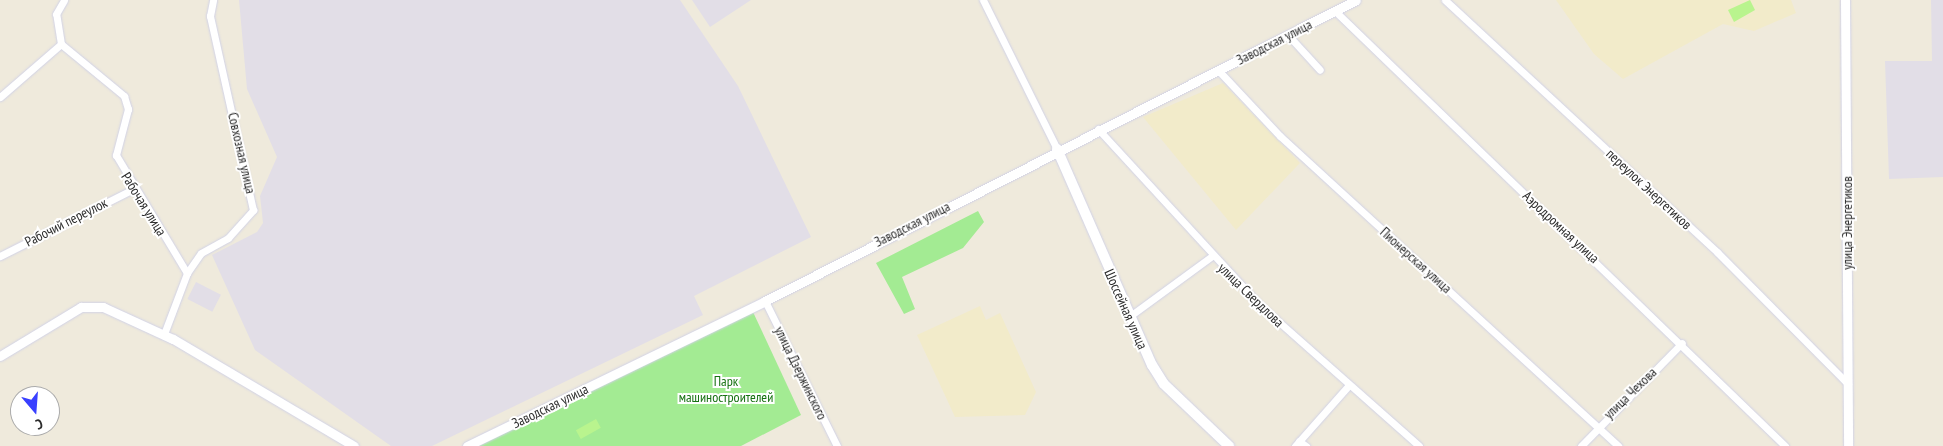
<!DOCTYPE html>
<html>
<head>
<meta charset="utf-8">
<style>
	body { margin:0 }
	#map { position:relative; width:1943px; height:446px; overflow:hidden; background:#efeadc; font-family:"PT Sans Narrow",sans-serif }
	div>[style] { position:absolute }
	.industrial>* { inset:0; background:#e2dee7; transform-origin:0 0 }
	.education>* { inset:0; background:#f2ebca }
	.green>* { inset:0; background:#a3eb93 }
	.pitch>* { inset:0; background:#b9f48e; transform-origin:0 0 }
	.roads { filter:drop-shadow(0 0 1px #d1d2e6) drop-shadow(0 0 1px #d1d2e6) }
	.minor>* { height:7px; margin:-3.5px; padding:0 3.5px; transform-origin:3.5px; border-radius:3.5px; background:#fff }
	.tertiary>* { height:9px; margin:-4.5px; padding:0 4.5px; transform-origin:4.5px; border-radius:4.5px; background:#fff }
	.secondary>* { height:10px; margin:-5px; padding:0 5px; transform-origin:5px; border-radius:5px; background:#fff }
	span { translate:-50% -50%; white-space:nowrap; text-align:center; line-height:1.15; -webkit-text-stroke:4px #fff; paint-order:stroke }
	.street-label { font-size:14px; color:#2c2c2c }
	.park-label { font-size:14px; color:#177212 }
	.north { position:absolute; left:10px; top:386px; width:50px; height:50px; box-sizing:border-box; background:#fff; border:1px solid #ababab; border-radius:50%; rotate:162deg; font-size:14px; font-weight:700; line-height:20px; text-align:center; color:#2c2c2c }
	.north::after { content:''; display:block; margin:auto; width:18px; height:22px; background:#3940ff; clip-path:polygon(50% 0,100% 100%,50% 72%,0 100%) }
</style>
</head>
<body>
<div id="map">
	<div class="industrial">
		<i style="clip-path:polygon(239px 0,680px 0,738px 86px,811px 237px,694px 296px,703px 315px,432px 446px,391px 446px,255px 350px,212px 255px,257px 232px,263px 223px,260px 196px,277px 157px,247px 89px)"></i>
		<i style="clip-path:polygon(692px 0,751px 0,710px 27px)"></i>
		<i style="clip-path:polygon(1931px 0,1943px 0,1943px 177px,1889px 179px,1885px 61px,1932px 61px)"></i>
		<i style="left:196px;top:282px;width:28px;height:19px;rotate:27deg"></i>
	</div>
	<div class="education">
		<i style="clip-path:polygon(1556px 0,1791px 0,1796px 13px,1754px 31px,1723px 24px,1623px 79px,1594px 54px)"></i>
		<i style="clip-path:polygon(1223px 83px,1300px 163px,1236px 230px,1143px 117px)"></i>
		<i style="clip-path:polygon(980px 306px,986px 320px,1000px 313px,1036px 392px,1025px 415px,955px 417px,917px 335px)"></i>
	</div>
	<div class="green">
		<i style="clip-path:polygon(978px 211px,984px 222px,963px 248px,902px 277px,915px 309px,904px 314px,876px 263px)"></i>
		<i style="clip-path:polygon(753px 312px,801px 415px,741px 446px,472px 446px)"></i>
	</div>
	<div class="pitch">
		<i style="clip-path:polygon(1750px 0,1755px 10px,1734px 22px,1728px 10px)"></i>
		<i style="left:596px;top:419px;width:10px;height:23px;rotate:61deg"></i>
	</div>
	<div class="roads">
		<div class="minor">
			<i style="left:983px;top:0;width:166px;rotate:63.6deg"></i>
			<i style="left:1445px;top:0;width:371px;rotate:42.8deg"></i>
			<i style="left:1717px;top:252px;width:186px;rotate:45.2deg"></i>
			<i style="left:1335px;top:11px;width:626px;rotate:44.03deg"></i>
			<i style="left:1288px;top:35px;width:47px;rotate:47.6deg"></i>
			<i style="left:61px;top:44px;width:82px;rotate:39.5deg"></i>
			<i style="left:124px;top:96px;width:14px;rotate:73deg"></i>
			<i style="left:128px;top:109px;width:48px;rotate:104.6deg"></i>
			<i style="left:116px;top:155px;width:138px;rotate:59deg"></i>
			<i style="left:1218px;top:70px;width:91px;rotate:46.8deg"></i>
			<i style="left:1280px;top:136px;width:459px;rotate:42.5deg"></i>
			<i style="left:0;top:97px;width:81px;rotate:-41deg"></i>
			<i style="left:61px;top:44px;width:30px;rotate:-99deg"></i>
			<i style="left:56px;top:14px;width:16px;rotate:-60deg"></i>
			<i style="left:1098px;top:129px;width:241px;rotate:47.4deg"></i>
			<i style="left:1261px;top:306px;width:211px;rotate:41.5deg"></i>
			<i style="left:0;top:256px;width:149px;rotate:-26.7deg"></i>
			<i style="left:765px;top:301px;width:162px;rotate:63.6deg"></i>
			<i style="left:1130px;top:316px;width:102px;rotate:-36.2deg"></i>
			<i style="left:164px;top:334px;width:65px;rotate:-69.3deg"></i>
			<i style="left:187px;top:273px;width:24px;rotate:-55deg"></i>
			<i style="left:201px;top:253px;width:31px;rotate:-29deg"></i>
			<i style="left:228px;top:238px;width:38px;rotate:-48deg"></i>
			<i style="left:253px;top:210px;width:199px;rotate:-102.5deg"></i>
			<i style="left:210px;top:16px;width:16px;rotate:-79deg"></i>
			<i style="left:1299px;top:441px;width:9px;rotate:36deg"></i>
			<i style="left:1295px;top:446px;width:81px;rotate:-48.5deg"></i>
			<i style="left:1581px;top:446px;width:144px;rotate:-45.6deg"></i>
		</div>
		<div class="tertiary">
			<i style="left:1845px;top:0;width:446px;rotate:89.6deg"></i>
			<i style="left:0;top:356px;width:95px;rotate:-31.2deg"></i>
			<i style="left:81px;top:307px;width:22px"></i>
			<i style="left:103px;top:307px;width:77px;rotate:24.6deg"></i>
			<i style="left:173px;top:339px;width:210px;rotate:30.6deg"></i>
			<i style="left:467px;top:446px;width:331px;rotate:-25.9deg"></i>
			<i style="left:765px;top:301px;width:663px;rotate:-26.99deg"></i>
		</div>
		<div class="secondary">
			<i style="left:1057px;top:149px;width:236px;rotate:66.3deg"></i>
			<i style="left:1152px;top:365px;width:22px;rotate:58deg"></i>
			<i style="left:1164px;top:384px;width:90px;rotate:43.6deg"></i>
		</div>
	</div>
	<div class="street-label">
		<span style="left:1274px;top:42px;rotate:-27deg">Заводская улица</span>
		<span style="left:242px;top:153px;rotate:77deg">Совхозная улица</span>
		<span style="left:1649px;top:189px;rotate:43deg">переулок Энергетиков</span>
		<span style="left:144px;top:204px;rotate:58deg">Рабочая улица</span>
		<span style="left:66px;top:222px;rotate:-27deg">Рабочий переулок</span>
		<span style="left:1847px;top:223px;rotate:-90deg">улица Энергетиков</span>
		<span style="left:912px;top:224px;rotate:-27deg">Заводская улица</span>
		<span style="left:1561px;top:227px;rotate:43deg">Аэродромная улица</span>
		<span style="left:1416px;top:260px;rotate:42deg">Пионерская улица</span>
		<span style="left:1251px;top:295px;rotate:44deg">улица Свердлова</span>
		<span style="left:1126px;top:309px;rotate:66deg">Шоссейная улица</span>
		<span style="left:801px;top:373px;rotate:64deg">улица Дзержинского</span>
		<span style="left:1630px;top:393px;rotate:-44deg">улица Чехова</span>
		<span style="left:550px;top:406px;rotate:-26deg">Заводская улица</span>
	</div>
	<div class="park-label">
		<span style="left:726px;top:389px">Парк<br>машиностроителей</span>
	</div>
	<div class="north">С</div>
</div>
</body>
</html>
